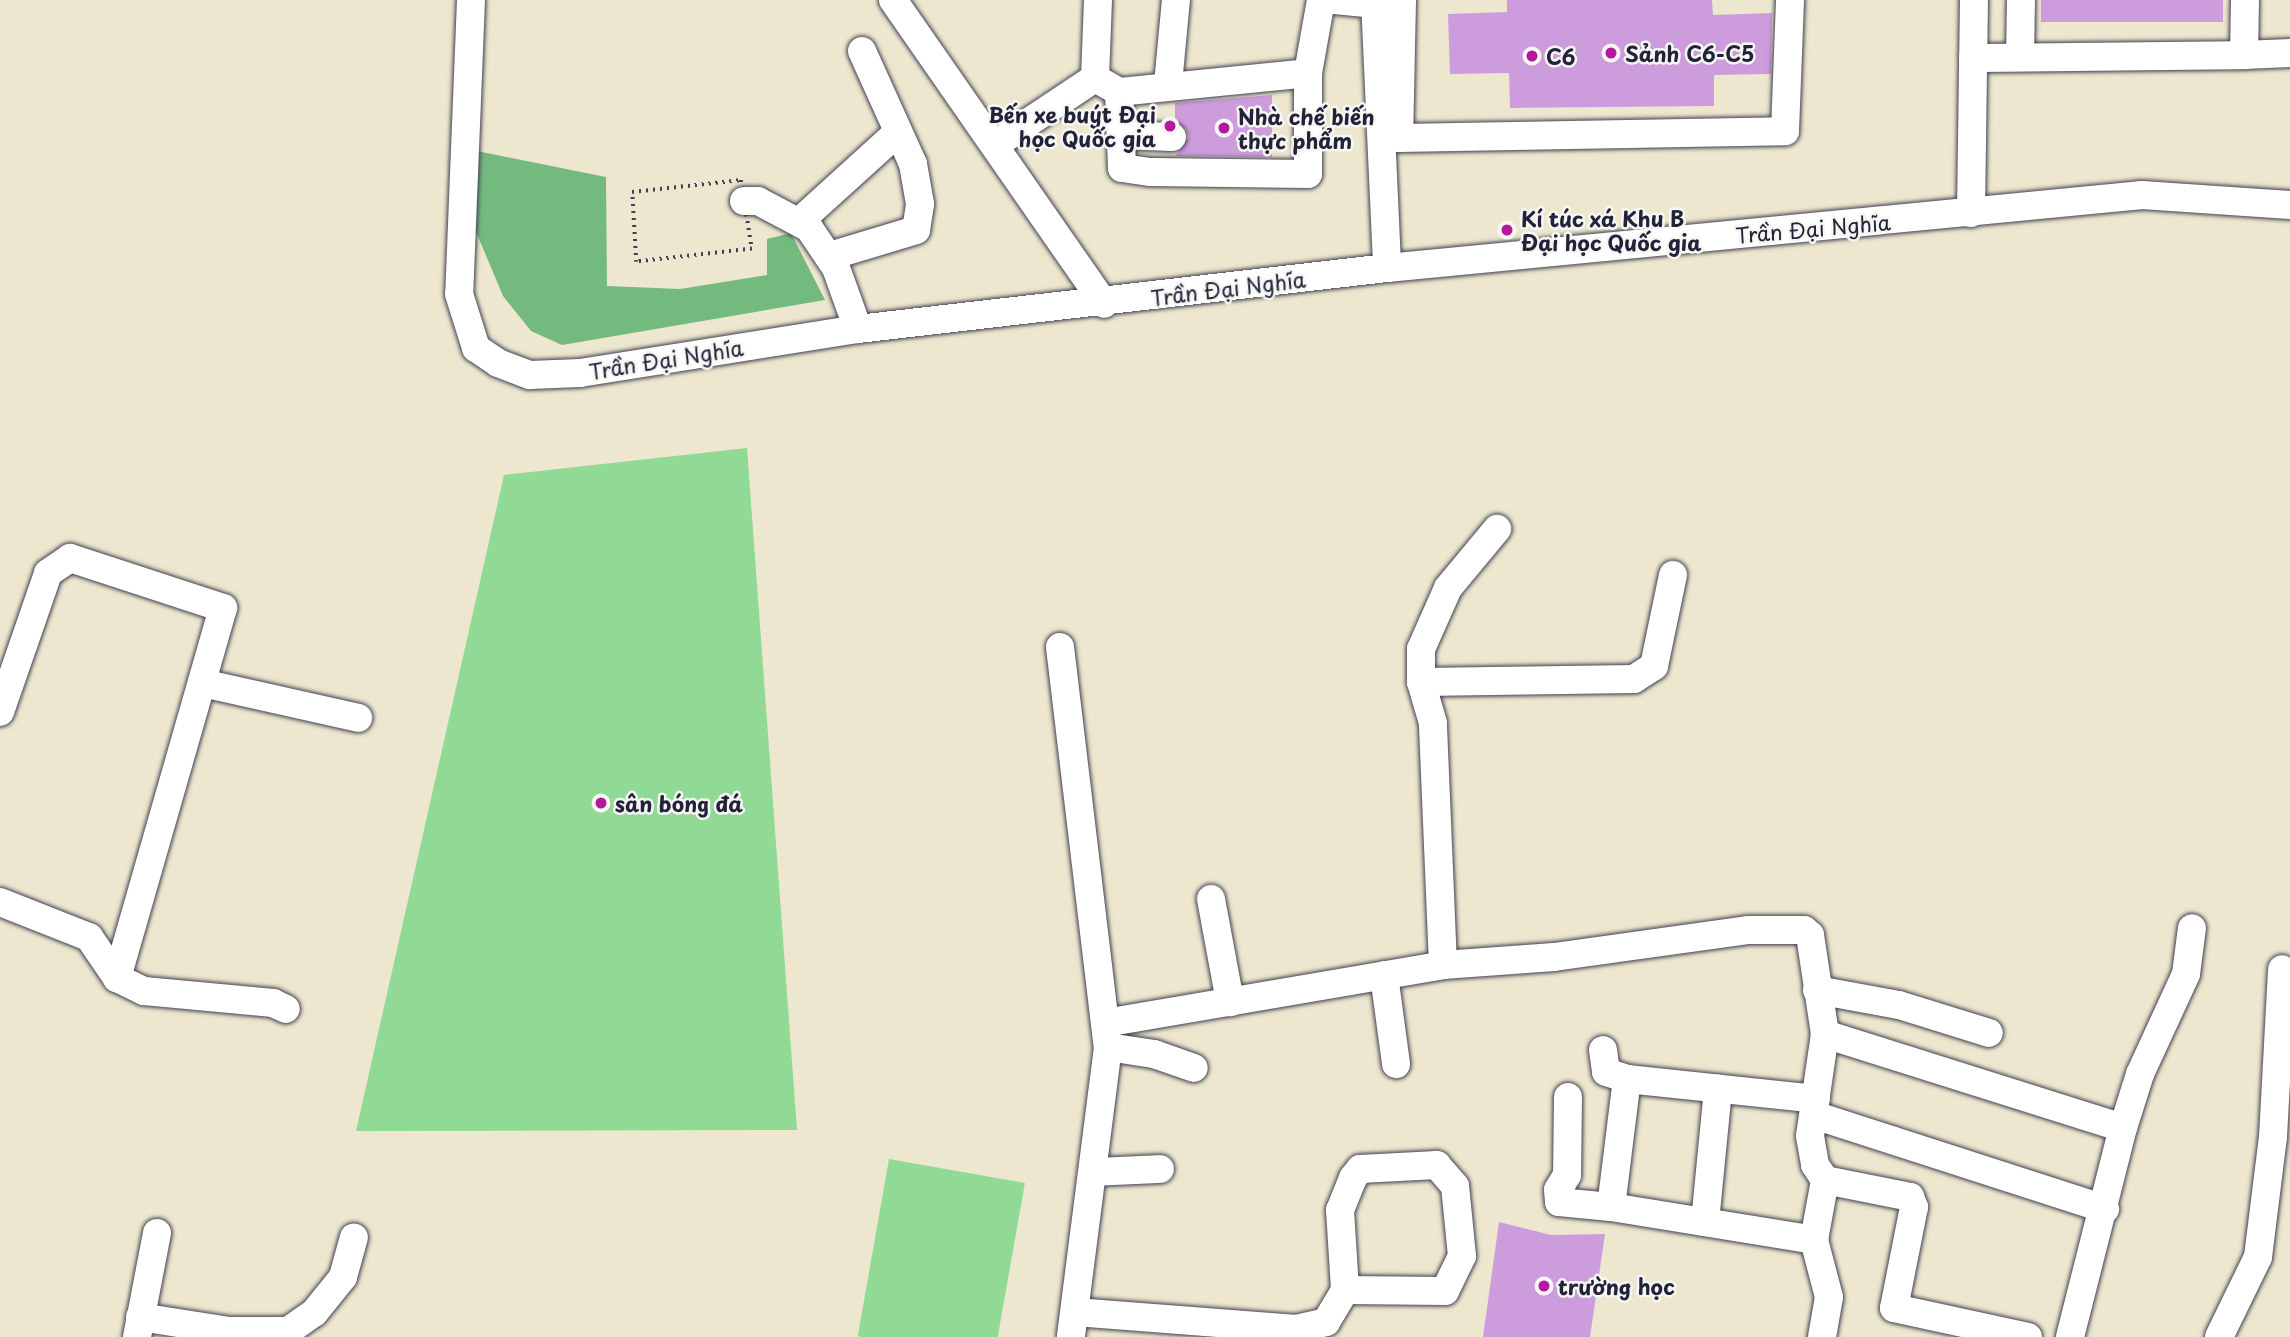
<!DOCTYPE html>
<html>
<head>
<meta charset="utf-8">
<style>
	body { margin:0 }
	#map { position:relative; width:2290px; height:1337px; overflow:hidden; background:#eee7cf; font-family:"Playpen Sans",sans-serif }
	div>[style] { position:absolute }
	.green>* { inset:0; background:#90da96; transform-origin:0 0 }
	.forest>* { inset:0; background:#74ba7f }
	.building>* { inset:0; background:#cc9cdc; transform-origin:0 0 }
	.path>* { height:3.5px; margin-top:-1.75px; transform-origin:0; background:repeating-linear-gradient(90deg,#414051 0 2px,transparent 0 7px) }
	.roads { filter:drop-shadow(0 0 2px #414051) drop-shadow(0 0 2px #414051) }
	.minor>* { height:28px; margin:-14px; padding:0 14px; transform-origin:14px; border-radius:14px; background:#fff }
	.dots>* { width:19px; height:19px; translate:-50% -50%; box-sizing:border-box; border:4px solid #f6f6f2; border-radius:50% }
	span { translate:-50% -50%; white-space:nowrap; text-align:center; line-height:1.15; -webkit-text-stroke:5px #f6f6f2; paint-order:stroke }
	.poi-label { font-size:21px; color:#22223b; font-weight:700 }
	.left { translate:0 -50%; text-align:left }
	.right { translate:-100% -50%; text-align:right }
	.street-label { font-size:21px; color:#22223b }
</style>
</head>
<body>
<div id="map">
	<div class="green">
		<i style="clip-path:polygon(747px 448px,797px 1130px,356px 1131px,504px 475px)"></i>
		<i style="left:889px;top:1159px;width:138px;height:180px;rotate:10deg"></i>
	</div>
	<div class="forest">
		<i style="clip-path:polygon(472px 150px,606px 177px,607px 286px,680px 289px,767px 275px,767px 239px,791px 233px,825px 300px,562px 345px,531px 331px,503px 296px,469px 215px)"></i>
	</div>
	<div class="building">
		<i style="clip-path:polygon(1507px 0,1712px 0,1713px 15px,1772px 13px,1771px 74px,1714px 75px,1714px 106px,1510px 108px,1509px 73px,1450px 74px,1448px 14px,1507px 12px)"></i>
		<i style="left:2041px;top:0;width:182px;height:22px"></i>
		<i style="clip-path:polygon(1272px 95px,1272px 157px,1175px 156px,1189px 137px,1186px 129px,1175px 121px,1175px 103px)"></i>
		<i style="clip-path:polygon(1499px 1222px,1551px 1235px,1605px 1234px,1590px 1337px,1483px 1337px)"></i>
	</div>
	<div class="path">
		<i style="left:741px;top:180px;width:70px;rotate:80.9deg"></i>
		<i style="left:752px;top:249px;width:117px;rotate:173.6deg"></i>
		<i style="left:636px;top:262px;width:70px;rotate:-93.3deg"></i>
		<i style="left:632px;top:192px;width:110px;rotate:-6.3deg"></i>
	</div>
	<div class="roads">
		<div class="minor">
			<i style="left:471px;top:0;width:294px;rotate:92.3deg"></i>
			<i style="left:459px;top:294px;width:57px;rotate:72.5deg"></i>
			<i style="left:476px;top:348px;width:27px;rotate:34deg"></i>
			<i style="left:498px;top:363px;width:34px;rotate:21deg"></i>
			<i style="left:530px;top:375px;width:50px;rotate:-2.3deg"></i>
			<i style="left:580px;top:373px;width:281px;rotate:-9deg"></i>
			<i style="left:858px;top:329px;width:533px;rotate:-6.58deg"></i>
			<i style="left:1387px;top:268px;width:759px;rotate:-5.52deg"></i>
			<i style="left:2142px;top:195px;width:148px;rotate:3.9deg"></i>
			<i style="left:893px;top:0;width:370px;rotate:55.2deg"></i>
			<i style="left:1333px;top:0;width:42px;rotate:5.4deg"></i>
			<i style="left:1375px;top:0;width:268px;rotate:87.4deg"></i>
			<i style="left:1402px;top:0;width:138px;rotate:91.2deg"></i>
			<i style="left:1399px;top:138px;width:386px;rotate:-1deg"></i>
			<i style="left:1785px;top:131px;width:131px;rotate:-87.8deg"></i>
			<i style="left:2245px;top:0;width:55px;rotate:91deg"></i>
			<i style="left:2244px;top:55px;width:46px;rotate:-2.5deg"></i>
			<i style="left:2020px;top:57px;width:57px;rotate:-89deg"></i>
			<i style="left:1973px;top:58px;width:271px;rotate:-0.6deg"></i>
			<i style="left:1095px;top:78px;width:28px;rotate:30deg"></i>
			<i style="left:1119px;top:92px;width:190px;rotate:-5.7deg"></i>
			<i style="left:1095px;top:78px;width:78px;rotate:-87.8deg"></i>
			<i style="left:1168px;top:84px;width:84px;rotate:-84.6deg"></i>
			<i style="left:1119px;top:92px;width:76px;rotate:87.7deg"></i>
			<i style="left:1122px;top:168px;width:29px;rotate:8deg"></i>
			<i style="left:1151px;top:172px;width:157px;rotate:0.7deg"></i>
			<i style="left:1308px;top:174px;width:101px;rotate:-90deg"></i>
			<i style="left:1308px;top:73px;width:74px;rotate:-79.9deg"></i>
			<i style="left:1121px;top:135px;width:51px;rotate:2.2deg"></i>
			<i style="left:996px;top:144px;width:119px;rotate:-33.7deg"></i>
			<i style="left:744px;top:201px;width:14px"></i>
			<i style="left:758px;top:201px;width:58px;rotate:27.9deg"></i>
			<i style="left:809px;top:228px;width:48px;rotate:56deg"></i>
			<i style="left:836px;top:268px;width:65px;rotate:70.2deg"></i>
			<i style="left:1971px;top:213px;width:213px;rotate:-89.2deg"></i>
			<i style="left:801px;top:220px;width:130px;rotate:-42.2deg"></i>
			<i style="left:830px;top:256px;width:90px;rotate:-16.8deg"></i>
			<i style="left:916px;top:230px;width:26px;rotate:-81deg"></i>
			<i style="left:920px;top:204px;width:41px;rotate:-99.9deg"></i>
			<i style="left:913px;top:164px;width:124px;rotate:-114.3deg"></i>
			<i style="left:1060px;top:647px;width:403px;rotate:83.2deg"></i>
			<i style="left:1108px;top:1047px;width:292px;rotate:97.3deg"></i>
			<i style="left:1421px;top:682px;width:213px;rotate:-0.8deg"></i>
			<i style="left:1634px;top:679px;width:24px;rotate:-33deg"></i>
			<i style="left:1654px;top:666px;width:93px;rotate:-78.2deg"></i>
			<i style="left:202px;top:683px;width:160px;rotate:12.6deg"></i>
			<i style="left:0;top:712px;width:147px;rotate:-70.9deg"></i>
			<i style="left:48px;top:573px;width:27px;rotate:-34deg"></i>
			<i style="left:70px;top:558px;width:161px;rotate:18.1deg"></i>
			<i style="left:223px;top:608px;width:385px;rotate:106deg"></i>
			<i style="left:1211px;top:899px;width:105px;rotate:79.5deg"></i>
			<i style="left:0;top:902px;width:96px;rotate:21.5deg"></i>
			<i style="left:89px;top:937px;width:50px;rotate:55.7deg"></i>
			<i style="left:117px;top:978px;width:30px;rotate:26deg"></i>
			<i style="left:144px;top:991px;width:130px;rotate:5.3deg"></i>
			<i style="left:273px;top:1003px;width:14px;rotate:25deg"></i>
			<i style="left:1443px;top:965px;width:242px;rotate:-92.4deg"></i>
			<i style="left:1433px;top:723px;width:43px;rotate:-106.3deg"></i>
			<i style="left:1421px;top:682px;width:33px;rotate:-90deg"></i>
			<i style="left:1421px;top:649px;width:67px;rotate:-66.1deg"></i>
			<i style="left:1448px;top:588px;width:77px;rotate:-50.3deg"></i>
			<i style="left:1384px;top:975px;width:90px;rotate:82.3deg"></i>
			<i style="left:1817px;top:990px;width:83px;rotate:10.4deg"></i>
			<i style="left:1899px;top:1005px;width:94px;rotate:17.3deg"></i>
			<i style="left:1105px;top:1023px;width:343px;rotate:-9.7deg"></i>
			<i style="left:1443px;top:965px;width:111px;rotate:-4.1deg"></i>
			<i style="left:1554px;top:957px;width:197px;rotate:-7.9deg"></i>
			<i style="left:1749px;top:930px;width:55px"></i>
			<i style="left:1804px;top:930px;width:8px;rotate:40deg"></i>
			<i style="left:1810px;top:935px;width:100px;rotate:81.4deg"></i>
			<i style="left:1825px;top:1034px;width:103px;rotate:98.4deg"></i>
			<i style="left:1810px;top:1136px;width:29px;rotate:80deg"></i>
			<i style="left:1815px;top:1165px;width:18px;rotate:56deg"></i>
			<i style="left:1825px;top:1180px;width:61px;rotate:100.4deg"></i>
			<i style="left:1814px;top:1240px;width:59px;rotate:75.3deg"></i>
			<i style="left:1829px;top:1297px;width:41px;rotate:99.9deg"></i>
			<i style="left:1825px;top:1034px;width:312px;rotate:17.5deg"></i>
			<i style="left:1108px;top:1047px;width:47px;rotate:8.7deg"></i>
			<i style="left:1154px;top:1054px;width:42px;rotate:19.3deg"></i>
			<i style="left:1603px;top:1050px;width:22px;rotate:82deg"></i>
			<i style="left:1606px;top:1072px;width:22px;rotate:18deg"></i>
			<i style="left:1627px;top:1079px;width:190px;rotate:6deg"></i>
			<i style="left:1568px;top:1097px;width:78px;rotate:90.7deg"></i>
			<i style="left:1567px;top:1175px;width:17px;rotate:121deg"></i>
			<i style="left:1558px;top:1190px;width:12px;rotate:85deg"></i>
			<i style="left:1559px;top:1202px;width:52px;rotate:5.5deg"></i>
			<i style="left:1611px;top:1207px;width:129px;rotate:-82.9deg"></i>
			<i style="left:1814px;top:1115px;width:306px;rotate:17.9deg"></i>
			<i style="left:1094px;top:1172px;width:66px;rotate:-2.6deg"></i>
			<i style="left:1825px;top:1180px;width:87px;rotate:11.3deg"></i>
			<i style="left:1910px;top:1197px;width:11px;rotate:68deg"></i>
			<i style="left:1914px;top:1207px;width:103px;rotate:101.2deg"></i>
			<i style="left:1894px;top:1308px;width:137px;rotate:12.2deg"></i>
			<i style="left:1611px;top:1207px;width:206px;rotate:9.2deg"></i>
			<i style="left:1705px;top:1222px;width:134px;rotate:-84.4deg"></i>
			<i style="left:1075px;top:1312px;width:222px;rotate:4.4deg"></i>
			<i style="left:1296px;top:1329px;width:31px;rotate:-13deg"></i>
			<i style="left:1326px;top:1322px;width:37px;rotate:-59deg"></i>
			<i style="left:1345px;top:1290px;width:100px;rotate:0.6deg"></i>
			<i style="left:1445px;top:1291px;width:39px;rotate:-64deg"></i>
			<i style="left:1462px;top:1256px;width:70px;rotate:-95.7deg"></i>
			<i style="left:1455px;top:1186px;width:28px;rotate:-131deg"></i>
			<i style="left:1437px;top:1165px;width:77px;rotate:177deg"></i>
			<i style="left:1360px;top:1169px;width:11px;rotate:128deg"></i>
			<i style="left:1353px;top:1178px;width:35px;rotate:112deg"></i>
			<i style="left:1340px;top:1210px;width:80px;rotate:86.4deg"></i>
			<i style="left:140px;top:1317px;width:89px;rotate:9deg"></i>
			<i style="left:228px;top:1331px;width:60px"></i>
			<i style="left:288px;top:1331px;width:32px;rotate:-35deg"></i>
			<i style="left:314px;top:1313px;width:46px;rotate:-51.1deg"></i>
			<i style="left:343px;top:1277px;width:41px;rotate:-74.6deg"></i>
			<i style="left:137px;top:1337px;width:106px;rotate:-79.1deg"></i>
			<i style="left:2070px;top:1337px;width:216px;rotate:-75.8deg"></i>
			<i style="left:2123px;top:1128px;width:57px;rotate:-72.5deg"></i>
			<i style="left:2140px;top:1074px;width:110px;rotate:-65.3deg"></i>
			<i style="left:2186px;top:974px;width:46px;rotate:-82.6deg"></i>
			<i style="left:2219px;top:1337px;width:89px;rotate:-64deg"></i>
			<i style="left:2258px;top:1257px;width:121px;rotate:-82.9deg"></i>
			<i style="left:2273px;top:1137px;width:168px;rotate:-86.9deg"></i>
		</div>
	</div>
	<div class="dots">
		<i style="left:1611px;top:53px;background:#b5179e"></i>
		<i style="left:1532px;top:56px;background:#b5179e"></i>
		<i style="left:1170px;top:126px;background:#b5179e"></i>
		<i style="left:1224px;top:128px;background:#b5179e"></i>
		<i style="left:1507px;top:230px;background:#b5179e"></i>
		<i style="left:601px;top:803px;background:#b5179e"></i>
		<i style="left:1544px;top:1286px;background:#b5179e"></i>
	</div>
	<div class="poi-label">
		<span class="left" style="left:1625px;top:53px">Sảnh C6-C5</span>
		<span class="left" style="left:1546px;top:56px">C6</span>
		<span class="right" style="left:1156px;top:126px">Bến xe buýt Đại<br>học Quốc gia</span>
		<span class="left" style="left:1238px;top:128px">Nhà chế biến<br>thực phẩm</span>
		<span class="left" style="left:1521px;top:230px">Kí túc xá Khu B<br>Đại học Quốc gia</span>
		<span class="left" style="left:615px;top:803px">sân bóng đá</span>
		<span class="left" style="left:1558px;top:1286px">trường học</span>
	</div>
	<div class="street-label">
		<span style="left:1813px;top:228px;rotate:-5deg">Trần Đại Nghĩa</span>
		<span style="left:1228px;top:288px;rotate:-7deg">Trần Đại Nghĩa</span>
		<span style="left:666px;top:359px;rotate:-9deg">Trần Đại Nghĩa</span>
	</div>
</div>
</body>
</html>
